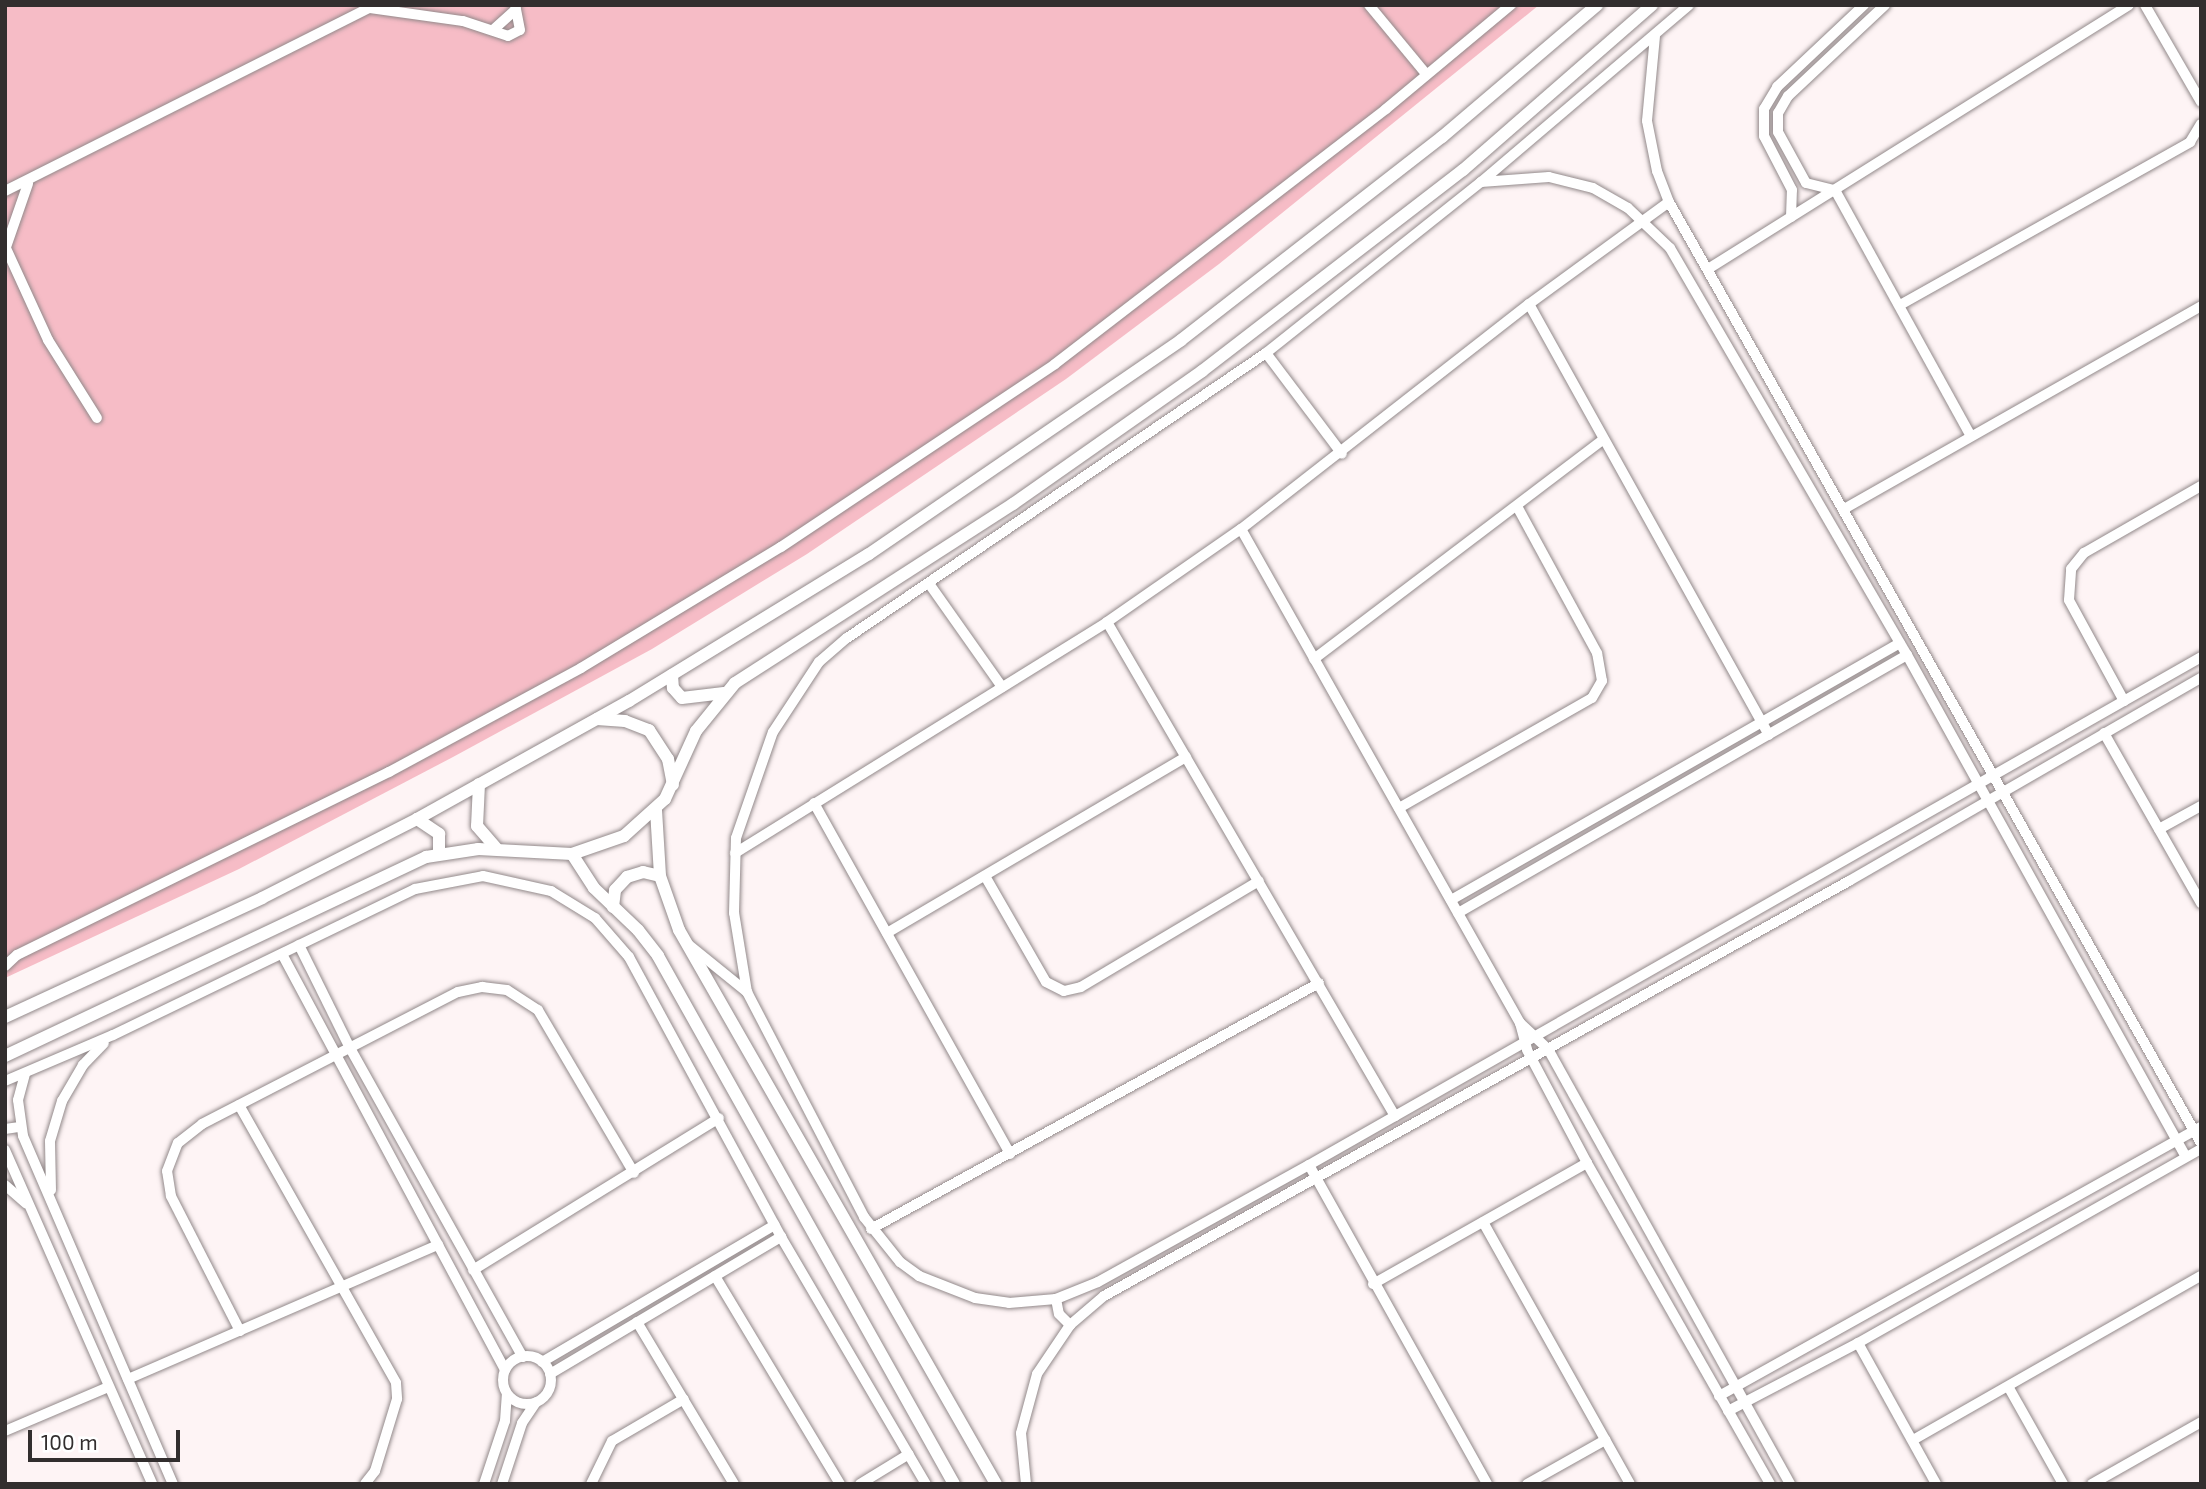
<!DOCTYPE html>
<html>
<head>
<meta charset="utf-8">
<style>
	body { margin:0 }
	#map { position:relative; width:2206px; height:1489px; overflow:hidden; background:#fef4f5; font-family:"Exo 2",sans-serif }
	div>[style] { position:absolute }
	.green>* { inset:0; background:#f6bcc6 }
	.roads { filter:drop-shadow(0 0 2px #92898a) drop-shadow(0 0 2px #92898a) }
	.minor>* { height:10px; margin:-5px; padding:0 5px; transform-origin:5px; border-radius:5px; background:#fff }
	.minor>.ring { margin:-5px; padding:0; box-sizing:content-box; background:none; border:10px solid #fff; border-radius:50% }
	.tertiary>* { height:12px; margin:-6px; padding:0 6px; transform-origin:6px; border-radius:6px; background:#fff }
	span { translate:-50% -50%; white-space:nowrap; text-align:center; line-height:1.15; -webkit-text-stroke:6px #fff; paint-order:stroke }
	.frame { position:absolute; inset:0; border:7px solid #322e2e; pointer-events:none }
	.scale { position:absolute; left:28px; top:1430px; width:152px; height:32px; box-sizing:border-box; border:4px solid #322e2e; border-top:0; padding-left:9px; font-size:21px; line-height:24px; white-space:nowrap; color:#322e2e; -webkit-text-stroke:5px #fff; paint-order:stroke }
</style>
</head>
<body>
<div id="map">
	<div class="green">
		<i style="clip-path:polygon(5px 5px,1539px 5px,1219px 264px,1066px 379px,807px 554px,652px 649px,453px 757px,239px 869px,5px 978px)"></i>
	</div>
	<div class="roads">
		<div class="minor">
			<i style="left:1369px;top:5px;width:89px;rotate:50.4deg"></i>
			<i style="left:1885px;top:5px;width:133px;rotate:136.8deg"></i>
			<i style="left:1788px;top:96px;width:20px;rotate:120deg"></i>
			<i style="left:1778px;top:113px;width:19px;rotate:90deg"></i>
			<i style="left:1778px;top:132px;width:58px;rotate:61.2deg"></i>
			<i style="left:1806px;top:183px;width:30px;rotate:14deg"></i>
			<i style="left:1835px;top:190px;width:281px;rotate:61.1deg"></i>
			<i style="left:2145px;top:5px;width:112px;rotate:60deg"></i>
			<i style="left:370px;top:8px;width:94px;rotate:8deg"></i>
			<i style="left:463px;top:21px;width:47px;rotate:18.4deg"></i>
			<i style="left:508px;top:36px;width:13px;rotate:-27deg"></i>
			<i style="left:520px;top:30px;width:25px;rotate:-101deg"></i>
			<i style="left:493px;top:30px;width:31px;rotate:-42deg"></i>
			<i style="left:1655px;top:36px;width:85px;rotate:95.4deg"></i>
			<i style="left:1647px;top:121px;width:51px;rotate:78.7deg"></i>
			<i style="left:1657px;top:171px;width:33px;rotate:69deg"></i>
			<i style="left:1669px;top:202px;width:1081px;rotate:60.52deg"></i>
			<i style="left:1481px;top:182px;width:68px;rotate:-4.2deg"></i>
			<i style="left:1549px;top:177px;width:45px;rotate:14deg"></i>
			<i style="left:1593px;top:188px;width:40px;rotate:29.7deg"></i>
			<i style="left:1628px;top:208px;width:58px;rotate:43.6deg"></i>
			<i style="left:1670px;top:248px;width:471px;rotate:59.8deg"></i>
			<i style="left:1907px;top:655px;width:574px;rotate:60.94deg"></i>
			<i style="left:5px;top:191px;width:414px;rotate:-26.7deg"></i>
			<i style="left:1791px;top:217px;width:27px;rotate:-88deg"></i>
			<i style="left:1792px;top:190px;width:61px;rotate:-117.4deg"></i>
			<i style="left:1764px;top:136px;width:27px;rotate:-90deg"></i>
			<i style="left:1764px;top:109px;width:26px;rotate:-59deg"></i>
			<i style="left:1777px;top:87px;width:120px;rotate:-43.3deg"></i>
			<i style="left:5px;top:246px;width:103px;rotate:65.4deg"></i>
			<i style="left:48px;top:340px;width:92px;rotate:57.9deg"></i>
			<i style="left:6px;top:247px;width:67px;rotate:-70.8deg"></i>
			<i style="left:1708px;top:269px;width:497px;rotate:-32.1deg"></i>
			<i style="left:1529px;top:304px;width:493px;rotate:60.9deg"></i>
			<i style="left:1900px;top:305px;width:333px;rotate:-29.3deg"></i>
			<i style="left:2190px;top:142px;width:21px;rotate:-59deg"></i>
			<i style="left:1266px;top:353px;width:126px;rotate:53deg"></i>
			<i style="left:1844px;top:509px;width:411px;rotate:-29.6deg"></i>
			<i style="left:1241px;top:529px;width:567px;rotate:60.54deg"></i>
			<i style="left:1520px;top:1023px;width:28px;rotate:75deg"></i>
			<i style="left:1527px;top:1050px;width:128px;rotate:62deg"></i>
			<i style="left:1587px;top:1163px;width:369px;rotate:60.3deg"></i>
			<i style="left:930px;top:585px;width:125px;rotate:54.8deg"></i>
			<i style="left:1107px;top:622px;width:572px;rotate:59.76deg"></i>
			<i style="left:1314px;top:659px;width:362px;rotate:-37.2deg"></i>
			<i style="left:2124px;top:701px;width:115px;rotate:-118.6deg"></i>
			<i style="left:2069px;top:600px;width:31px;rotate:-86deg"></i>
			<i style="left:2071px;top:569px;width:21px;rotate:-51deg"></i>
			<i style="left:2084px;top:553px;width:135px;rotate:-29.8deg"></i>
			<i style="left:2104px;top:733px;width:196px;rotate:60.3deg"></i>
			<i style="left:814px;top:803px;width:402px;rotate:60.8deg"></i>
			<i style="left:1399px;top:808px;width:222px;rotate:-29.7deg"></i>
			<i style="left:1592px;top:698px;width:20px;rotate:-60deg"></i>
			<i style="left:1602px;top:681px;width:28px;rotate:-100deg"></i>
			<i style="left:1597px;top:653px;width:167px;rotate:-118.6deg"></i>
			<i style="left:2159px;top:829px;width:48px;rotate:-28.7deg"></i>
			<i style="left:735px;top:853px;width:438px;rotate:-31.8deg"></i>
			<i style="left:1107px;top:622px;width:163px;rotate:-34.8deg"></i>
			<i style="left:1241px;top:529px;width:365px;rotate:-38deg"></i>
			<i style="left:1529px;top:304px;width:173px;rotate:-36.1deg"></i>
			<i style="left:985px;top:876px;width:122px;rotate:60.1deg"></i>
			<i style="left:1046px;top:982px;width:20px;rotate:27deg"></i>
			<i style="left:1064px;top:991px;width:17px;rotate:-13deg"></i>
			<i style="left:1081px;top:987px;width:207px;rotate:-30.8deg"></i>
			<i style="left:1451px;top:900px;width:517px;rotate:-29.79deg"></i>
			<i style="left:1458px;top:913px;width:518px;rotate:-29.88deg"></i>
			<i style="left:887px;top:933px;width:347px;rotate:-30.5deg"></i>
			<i style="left:299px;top:945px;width:115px;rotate:63.7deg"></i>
			<i style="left:350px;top:1048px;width:354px;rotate:60.8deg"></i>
			<i style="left:689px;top:945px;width:75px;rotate:39deg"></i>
			<i style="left:747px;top:992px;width:254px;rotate:62.5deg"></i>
			<i style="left:864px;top:1217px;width:58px;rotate:51.3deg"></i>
			<i style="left:900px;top:1262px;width:24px;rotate:36deg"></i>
			<i style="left:919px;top:1276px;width:60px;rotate:21.4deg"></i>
			<i style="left:975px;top:1298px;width:34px;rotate:8deg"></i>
			<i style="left:1009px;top:1303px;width:47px;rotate:-4.9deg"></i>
			<i style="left:1056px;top:1299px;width:45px;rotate:-22deg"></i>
			<i style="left:1098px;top:1282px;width:241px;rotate:-29deg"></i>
			<i style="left:1309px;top:1165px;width:1027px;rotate:-29.66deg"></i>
			<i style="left:282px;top:954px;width:472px;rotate:61.8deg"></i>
			<i style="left:5px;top:966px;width:16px;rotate:-43deg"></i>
			<i style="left:17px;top:955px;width:415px;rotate:-26.2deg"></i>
			<i style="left:389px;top:772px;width:218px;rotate:-28.4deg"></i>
			<i style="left:581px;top:668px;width:234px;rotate:-31.2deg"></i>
			<i style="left:781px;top:547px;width:329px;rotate:-33.7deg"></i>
			<i style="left:1055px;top:364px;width:418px;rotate:-37.6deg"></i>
			<i style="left:1386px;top:109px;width:163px;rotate:-39.8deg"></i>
			<i style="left:747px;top:992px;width:80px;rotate:-99.3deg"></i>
			<i style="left:734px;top:913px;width:75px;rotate:-88.5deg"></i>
			<i style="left:736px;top:838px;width:112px;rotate:-70.8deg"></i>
			<i style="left:773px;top:732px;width:84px;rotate:-56.7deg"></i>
			<i style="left:819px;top:662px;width:37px;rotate:-41deg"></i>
			<i style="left:847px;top:638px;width:507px;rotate:-34.22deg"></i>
			<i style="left:1266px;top:353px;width:275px;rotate:-38.5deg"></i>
			<i style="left:1481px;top:182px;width:273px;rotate:-40.4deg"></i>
			<i style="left:1520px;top:1023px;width:38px;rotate:43deg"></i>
			<i style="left:1548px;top:1049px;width:498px;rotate:60.9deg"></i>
			<i style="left:25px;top:1074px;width:27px;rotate:105deg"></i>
			<i style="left:18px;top:1100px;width:36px;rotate:82deg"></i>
			<i style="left:23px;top:1136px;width:379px;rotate:66.7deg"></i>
			<i style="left:5px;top:1081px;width:117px;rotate:-23.1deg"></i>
			<i style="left:113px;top:1035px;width:335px;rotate:-25.8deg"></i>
			<i style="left:415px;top:889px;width:69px;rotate:-10.8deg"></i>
			<i style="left:483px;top:876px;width:70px;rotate:12.4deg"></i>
			<i style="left:551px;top:891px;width:52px;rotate:31.5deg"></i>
			<i style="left:595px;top:918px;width:52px;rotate:48.9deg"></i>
			<i style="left:629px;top:957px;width:319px;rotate:61.5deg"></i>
			<i style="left:781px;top:1237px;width:286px;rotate:59.6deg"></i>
			<i style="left:239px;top:1105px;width:319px;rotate:60.5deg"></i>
			<i style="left:396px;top:1383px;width:16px;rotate:86deg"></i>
			<i style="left:397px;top:1399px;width:75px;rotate:107deg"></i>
			<i style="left:375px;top:1471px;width:16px;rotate:128deg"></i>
			<i style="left:5px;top:1129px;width:15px;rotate:-8deg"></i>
			<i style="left:5px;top:1150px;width:365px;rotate:66.2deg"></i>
			<i style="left:1309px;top:1165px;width:365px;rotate:60.8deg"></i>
			<i style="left:5px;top:1185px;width:28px;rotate:41deg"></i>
			<i style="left:51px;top:1190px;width:49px;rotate:-91.2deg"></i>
			<i style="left:50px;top:1141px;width:42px;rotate:-73.3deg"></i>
			<i style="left:62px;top:1101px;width:42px;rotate:-59.7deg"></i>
			<i style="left:83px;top:1065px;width:30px;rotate:-46deg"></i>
			<i style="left:1483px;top:1222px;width:300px;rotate:60.7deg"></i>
			<i style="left:871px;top:1229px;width:511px;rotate:-28.77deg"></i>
			<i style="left:473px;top:1270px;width:289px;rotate:-31.7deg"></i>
			<i style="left:715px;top:1276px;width:243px;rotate:59deg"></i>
			<i style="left:1373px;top:1284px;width:246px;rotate:-29.5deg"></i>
			<i style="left:1056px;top:1299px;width:15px;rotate:79deg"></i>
			<i style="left:1059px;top:1314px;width:16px;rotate:45deg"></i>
			<i style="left:637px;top:1322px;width:189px;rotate:59.1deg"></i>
			<i style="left:240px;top:1331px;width:152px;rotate:-117.1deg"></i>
			<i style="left:171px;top:1196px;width:25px;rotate:-99deg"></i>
			<i style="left:167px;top:1171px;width:30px;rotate:-69deg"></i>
			<i style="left:178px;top:1143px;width:31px;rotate:-38deg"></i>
			<i style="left:202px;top:1124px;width:288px;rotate:-27.3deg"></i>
			<i style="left:458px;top:992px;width:25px;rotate:-12deg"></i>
			<i style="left:482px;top:987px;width:25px;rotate:7deg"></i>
			<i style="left:507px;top:990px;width:37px;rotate:33deg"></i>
			<i style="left:538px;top:1010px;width:189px;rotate:59.5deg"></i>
			<i style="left:1858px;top:1343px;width:161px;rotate:61deg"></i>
			<i class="ring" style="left:503px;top:1356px;width:38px;height:38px"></i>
			<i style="left:542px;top:1362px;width:270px;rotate:-30.5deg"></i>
			<i style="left:550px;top:1374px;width:269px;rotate:-30.7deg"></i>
			<i style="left:128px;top:1379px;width:338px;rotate:-23.4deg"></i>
			<i style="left:2009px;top:1388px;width:110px;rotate:60.6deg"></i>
			<i style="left:1719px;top:1396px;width:552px;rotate:-29.17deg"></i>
			<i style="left:1728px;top:1411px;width:147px;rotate:-27.6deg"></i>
			<i style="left:1858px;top:1343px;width:394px;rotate:-29.5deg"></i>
			<i style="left:5px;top:1431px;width:112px;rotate:-23.1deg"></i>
			<i style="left:1913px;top:1440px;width:331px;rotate:-29.7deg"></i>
			<i style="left:484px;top:1484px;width:66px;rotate:-71.6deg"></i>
			<i style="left:505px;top:1421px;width:27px;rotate:-86deg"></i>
			<i style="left:502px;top:1484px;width:64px;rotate:-71.8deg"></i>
			<i style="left:522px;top:1423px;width:25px;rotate:-56deg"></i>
			<i style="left:591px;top:1484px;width:48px;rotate:-64deg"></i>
			<i style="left:612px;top:1441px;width:83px;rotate:-30.3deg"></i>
			<i style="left:860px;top:1484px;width:57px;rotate:-31.5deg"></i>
			<i style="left:1026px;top:1484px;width:51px;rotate:-95.6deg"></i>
			<i style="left:1021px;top:1433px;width:61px;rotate:-74.8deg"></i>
			<i style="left:1037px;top:1374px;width:59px;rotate:-56deg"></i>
			<i style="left:1070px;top:1325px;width:45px;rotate:-40.5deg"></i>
			<i style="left:1104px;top:1296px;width:853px;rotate:-29.12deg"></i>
			<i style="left:1849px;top:881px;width:406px;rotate:-30deg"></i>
			<i style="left:1527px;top:1484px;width:90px;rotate:-29.4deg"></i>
			<i style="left:2092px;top:1484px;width:125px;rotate:-29.6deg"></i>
		</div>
		<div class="tertiary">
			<i style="left:672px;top:675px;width:13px;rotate:86deg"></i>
			<i style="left:673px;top:688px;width:13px;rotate:48deg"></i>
			<i style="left:682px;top:698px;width:42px;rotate:-6.8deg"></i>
			<i style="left:597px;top:719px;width:28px;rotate:4deg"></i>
			<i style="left:625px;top:721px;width:26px;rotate:21deg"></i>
			<i style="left:649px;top:730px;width:35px;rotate:57deg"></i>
			<i style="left:668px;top:759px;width:26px;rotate:79deg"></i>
			<i style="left:479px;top:784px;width:42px;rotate:92.7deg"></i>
			<i style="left:477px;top:826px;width:29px;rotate:49deg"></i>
			<i style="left:656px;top:810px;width:66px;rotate:86.5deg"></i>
			<i style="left:660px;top:876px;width:57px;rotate:70.6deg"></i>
			<i style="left:679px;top:930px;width:638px;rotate:60.22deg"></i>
			<i style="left:417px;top:819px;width:27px;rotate:34deg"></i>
			<i style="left:439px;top:834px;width:19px;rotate:90deg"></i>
			<i style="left:572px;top:854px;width:40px;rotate:57.1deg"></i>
			<i style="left:594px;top:888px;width:61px;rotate:43.7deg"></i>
			<i style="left:638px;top:930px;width:33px;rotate:52deg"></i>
			<i style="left:658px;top:956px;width:605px;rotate:60.72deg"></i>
			<i style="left:613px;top:907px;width:17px;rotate:-83deg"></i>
			<i style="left:615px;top:890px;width:18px;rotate:-47deg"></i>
			<i style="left:627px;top:877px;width:17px;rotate:-17deg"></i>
			<i style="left:643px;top:872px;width:17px;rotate:13deg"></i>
			<i style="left:5px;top:1017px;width:283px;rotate:-24.8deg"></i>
			<i style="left:262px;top:898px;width:174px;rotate:-27deg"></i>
			<i style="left:417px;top:819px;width:243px;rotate:-29.1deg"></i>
			<i style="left:629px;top:701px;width:281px;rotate:-31.5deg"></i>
			<i style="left:869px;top:554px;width:378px;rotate:-34.4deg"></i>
			<i style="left:1181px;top:340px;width:331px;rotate:-37.9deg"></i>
			<i style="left:1442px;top:137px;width:204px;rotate:-40.4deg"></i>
			<i style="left:5px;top:1056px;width:466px;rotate:-25.3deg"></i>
			<i style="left:426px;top:857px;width:53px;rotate:-8.7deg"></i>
			<i style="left:478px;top:849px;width:94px;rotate:3deg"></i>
			<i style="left:572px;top:854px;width:55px;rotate:-19.1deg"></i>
			<i style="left:624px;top:836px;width:55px;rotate:-42.1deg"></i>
			<i style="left:665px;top:799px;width:75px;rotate:-65.5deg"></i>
			<i style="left:696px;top:731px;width:62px;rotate:-50.9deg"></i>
			<i style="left:735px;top:683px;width:331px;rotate:-32.8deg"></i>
			<i style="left:1013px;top:504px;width:231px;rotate:-35.1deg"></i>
			<i style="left:1202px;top:371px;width:329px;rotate:-37.6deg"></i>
			<i style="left:1463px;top:170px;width:251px;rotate:-41.1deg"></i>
		</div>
	</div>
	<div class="frame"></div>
	<div class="scale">100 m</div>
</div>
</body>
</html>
